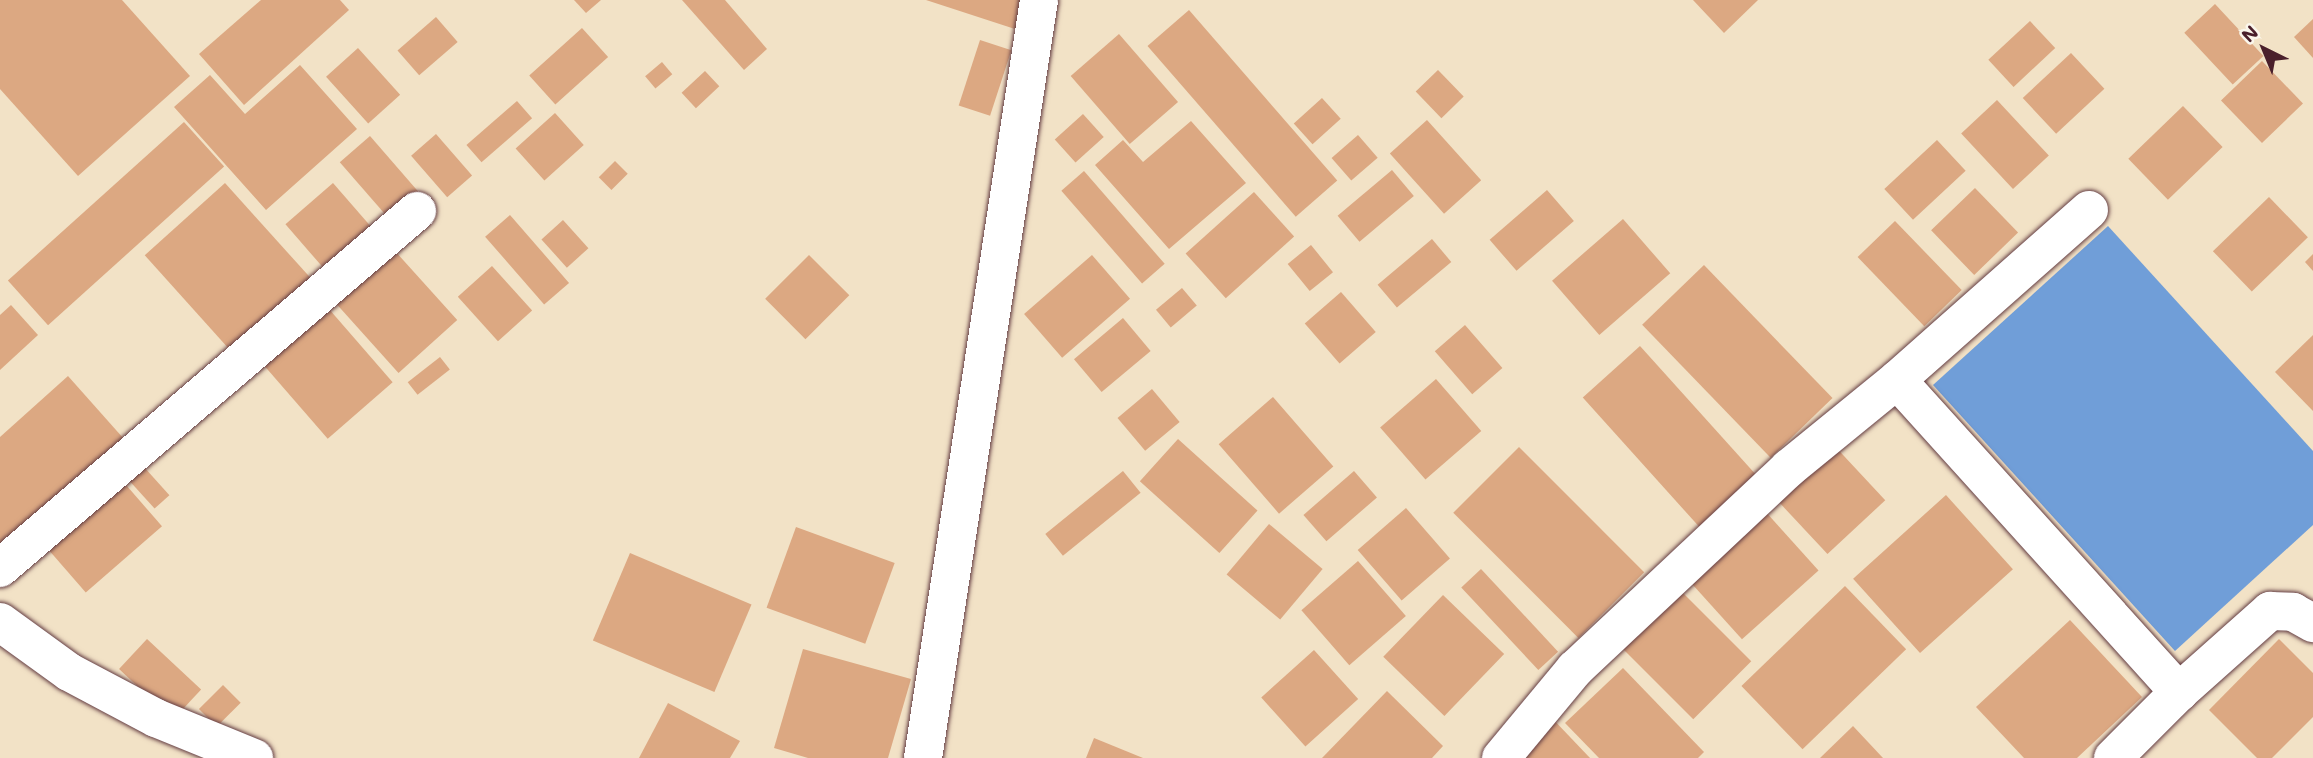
<!DOCTYPE html>
<html>
<head>
<meta charset="utf-8">
<style>
	body { margin:0 }
	#map { position:relative; width:2313px; height:758px; overflow:hidden; background:#f2e2c6; font-family:Mali,sans-serif }
	div>[style] { position:absolute }
	.water>* { inset:0; background:#709ed8 }
	.building>* { inset:0; background:#dca882; transform-origin:0 0 }
	.roads { filter:drop-shadow(0 0 2px #633c42) drop-shadow(0 0 2px #633c42) }
	.minor>* { height:38px; margin:-19px; padding:0 19px; transform-origin:19px; border-radius:19px; background:#fff }
	span { translate:-50% -50%; white-space:nowrap; text-align:center; line-height:1.15; -webkit-text-stroke:7px #fbf7ec; paint-order:stroke }
	.north { position:absolute; left:2229px; top:14px; width:70px; height:70px; -webkit-text-stroke:5px #fbf7ec; paint-order:stroke; rotate:317deg; font-size:19px; font-weight:700; line-height:28px; text-align:center; color:#4a1f2b }
	.north::after { content:''; display:block; margin:auto; width:24px; height:32px; background:#4a1f2b; clip-path:polygon(50% 0,100% 100%,50% 72%,0 100%) }
</style>
</head>
<body>
<div id="map">
	<div class="water">
		<i style="clip-path:polygon(2108px 226px,2313px 451px,2313px 525px,2175px 651px,1933px 385px)"></i>
	</div>
	<div class="building">
		<i style="clip-path:polygon(0 0,122px 0,190px 76px,78px 176px,0 89px)"></i>
		<i style="clip-path:polygon(261px 0,340px 0,349px 10px,244px 105px,199px 54px)"></i>
		<i style="clip-path:polygon(574px 0,601px 0,586px 13px)"></i>
		<i style="clip-path:polygon(682px 0,725px 0,767px 49px,744px 70px)"></i>
		<i style="clip-path:polygon(926px 0,1028px 0,1018px 30px)"></i>
		<i style="clip-path:polygon(1693px 0,1758px 0,1724px 33px)"></i>
		<i style="left:2215px;top:4px;width:71px;height:42px;rotate:47deg"></i>
		<i style="left:1189px;top:10px;width:226px;height:55px;rotate:49deg"></i>
		<i style="left:436px;top:17px;width:33px;height:51px;rotate:49deg"></i>
		<i style="clip-path:polygon(2313px 19px,2313px 58px,2294px 37px)"></i>
		<i style="left:2030px;top:21px;width:37px;height:57px;rotate:47deg"></i>
		<i style="left:582px;top:28px;width:39px;height:71px;rotate:48deg"></i>
		<i style="left:1119px;top:34px;width:90px;height:64px;rotate:49deg"></i>
		<i style="left:980px;top:40px;width:33px;height:69px;rotate:18deg"></i>
		<i style="left:358px;top:48px;width:63px;height:43px;rotate:48deg"></i>
		<i style="left:2071px;top:53px;width:49px;height:66px;rotate:47deg"></i>
		<i style="left:2262px;top:61px;width:59px;height:57px;rotate:46deg"></i>
		<i style="left:662px;top:62px;width:16px;height:22px;rotate:50deg"></i>
		<i style="clip-path:polygon(300px 65px,357px 129px,266px 210px,174px 107px,210px 75px,245px 114px)"></i>
		<i style="left:1438px;top:70px;width:37px;height:31px;rotate:46deg"></i>
		<i style="left:705px;top:71px;width:21px;height:32px;rotate:47deg"></i>
		<i style="left:1322px;top:98px;width:28px;height:38px;rotate:48deg"></i>
		<i style="left:1997px;top:100px;width:76px;height:49px;rotate:47deg"></i>
		<i style="left:517px;top:101px;width:23px;height:67px;rotate:49deg"></i>
		<i style="left:2183px;top:106px;width:57px;height:76px;rotate:46deg"></i>
		<i style="left:555px;top:113px;width:43px;height:53px;rotate:48deg"></i>
		<i style="left:1083px;top:114px;width:31px;height:38px;rotate:48deg"></i>
		<i style="left:1427px;top:120px;width:81px;height:50px;rotate:48deg"></i>
		<i style="clip-path:polygon(1191px 121px,1246px 183px,1169px 249px,1095px 165px,1123px 140px,1143px 162px)"></i>
		<i style="left:184px;top:122px;width:60px;height:237px;rotate:48deg"></i>
		<i style="left:436px;top:134px;width:55px;height:33px;rotate:49deg"></i>
		<i style="left:1358px;top:135px;width:30px;height:35px;rotate:49deg"></i>
		<i style="left:370px;top:136px;width:81px;height:40px;rotate:49deg"></i>
		<i style="left:1937px;top:140px;width:42px;height:72px;rotate:47deg"></i>
		<i style="left:615px;top:161px;width:18px;height:23px;rotate:45deg"></i>
		<i style="left:1392px;top:170px;width:34px;height:71px;rotate:50deg"></i>
		<i style="left:1084px;top:171px;width:123px;height:30px;rotate:49deg"></i>
		<i style="left:225px;top:183px;width:128px;height:108px;rotate:48deg"></i>
		<i style="left:333px;top:183px;width:57px;height:63px;rotate:49deg"></i>
		<i style="left:1975px;top:188px;width:62px;height:61px;rotate:46deg"></i>
		<i style="left:1547px;top:190px;width:41px;height:76px;rotate:49deg"></i>
		<i style="left:1254px;top:192px;width:60px;height:92px;rotate:48deg"></i>
		<i style="left:2269px;top:197px;width:56px;height:78px;rotate:46deg"></i>
		<i style="left:510px;top:215px;width:90px;height:33px;rotate:49deg"></i>
		<i style="left:1623px;top:219px;width:72px;height:94px;rotate:49deg"></i>
		<i style="left:563px;top:220px;width:38px;height:29px;rotate:48deg"></i>
		<i style="left:1895px;top:221px;width:96px;height:52px;rotate:46deg"></i>
		<i style="left:1432px;top:239px;width:30px;height:71px;rotate:50deg"></i>
		<i style="left:1311px;top:245px;width:35px;height:30px;rotate:51deg"></i>
		<i style="left:395px;top:251px;width:93px;height:79px;rotate:48deg"></i>
		<i style="clip-path:polygon(2313px 254px,2313px 271px,2305px 262px)"></i>
		<i style="left:809px;top:255px;width:57px;height:62px;rotate:45deg"></i>
		<i style="left:1092px;top:255px;width:58px;height:90px;rotate:49deg"></i>
		<i style="left:1704px;top:265px;width:185px;height:86px;rotate:46deg"></i>
		<i style="left:492px;top:266px;width:60px;height:46px;rotate:48deg"></i>
		<i style="left:1182px;top:288px;width:23px;height:34px;rotate:50deg"></i>
		<i style="left:1341px;top:292px;width:53px;height:48px;rotate:49deg"></i>
		<i style="clip-path:polygon(11px 305px,38px 335px,0 370px,0 315px)"></i>
		<i style="left:329px;top:309px;width:97px;height:86px;rotate:49deg"></i>
		<i style="left:1123px;top:318px;width:43px;height:64px;rotate:50deg"></i>
		<i style="left:1465px;top:325px;width:57px;height:40px;rotate:49deg"></i>
		<i style="clip-path:polygon(2313px 335px,2313px 411px,2275px 372px)"></i>
		<i style="left:1640px;top:346px;width:176px;height:77px;rotate:48deg"></i>
		<i style="left:440px;top:357px;width:16px;height:41px;rotate:52deg"></i>
		<i style="clip-path:polygon(68px 376px,124px 439px,0 549px,0 437px)"></i>
		<i style="left:1436px;top:379px;width:69px;height:74px;rotate:49deg"></i>
		<i style="left:1152px;top:389px;width:43px;height:45px;rotate:50deg"></i>
		<i style="left:1273px;top:397px;width:92px;height:72px;rotate:49deg"></i>
		<i style="left:1178px;top:439px;width:107px;height:57px;rotate:42deg"></i>
		<i style="left:1830px;top:441px;width:81px;height:79px;rotate:47deg"></i>
		<i style="left:1519px;top:447px;width:177px;height:93px;rotate:45deg"></i>
		<i style="left:144px;top:467px;width:38px;height:20px;rotate:48deg"></i>
		<i style="left:1123px;top:471px;width:28px;height:100px;rotate:51deg"></i>
		<i style="left:1354px;top:471px;width:35px;height:67px;rotate:49deg"></i>
		<i style="left:120px;top:478px;width:64px;height:101px;rotate:49deg"></i>
		<i style="left:1946px;top:495px;width:100px;height:125px;rotate:48deg"></i>
		<i style="left:1406px;top:508px;width:67px;height:64px;rotate:49deg"></i>
		<i style="left:1765px;top:511px;width:80px;height:103px;rotate:48deg"></i>
		<i style="left:1269px;top:524px;width:70px;height:66px;rotate:40deg"></i>
		<i style="left:796px;top:527px;width:105px;height:86px;rotate:20deg"></i>
		<i style="left:630px;top:553px;width:132px;height:95px;rotate:23deg"></i>
		<i style="left:1358px;top:561px;width:73px;height:75px;rotate:49deg"></i>
		<i style="left:1481px;top:569px;width:113px;height:27px;rotate:47deg"></i>
		<i style="left:1845px;top:586px;width:88px;height:144px;rotate:46deg"></i>
		<i style="left:1677px;top:587px;width:105px;height:82px;rotate:45deg"></i>
		<i style="left:1443px;top:595px;width:85px;height:86px;rotate:44deg"></i>
		<i style="clip-path:polygon(2070px 620px,2142px 697px,2077px 758px,2024px 758px,1976px 707px)"></i>
		<i style="left:147px;top:639px;width:74px;height:41px;rotate:43deg"></i>
		<i style="clip-path:polygon(2279px 639px,2313px 673px,2313px 717px,2272px 758px,2257px 758px,2209px 710px)"></i>
		<i style="clip-path:polygon(803px 649px,911px 679px,888px 758px,808px 758px,774px 748px)"></i>
		<i style="left:1314px;top:650px;width:66px;height:71px;rotate:48deg"></i>
		<i style="clip-path:polygon(1623px 668px,1704px 752px,1698px 758px,1599px 758px,1565px 723px)"></i>
		<i style="left:223px;top:685px;width:25px;height:34px;rotate:45deg"></i>
		<i style="clip-path:polygon(1387px 691px,1443px 746px,1432px 758px,1322px 758px)"></i>
		<i style="clip-path:polygon(668px 703px,740px 741px,730px 758px,639px 758px)"></i>
		<i style="clip-path:polygon(1550px 716px,1590px 758px,1505px 758px)"></i>
		<i style="clip-path:polygon(1853px 726px,1883px 758px,1820px 758px)"></i>
		<i style="clip-path:polygon(1094px 738px,1143px 758px,1086px 758px)"></i>
	</div>
	<div class="roads">
		<div class="minor">
			<i style="left:2089px;top:210px;width:256px;rotate:138.5deg"></i>
			<i style="left:1897px;top:380px;width:421px;rotate:47.9deg"></i>
			<i style="left:2179px;top:692px;width:122px;rotate:-41.7deg"></i>
			<i style="left:2270px;top:611px;width:23px;rotate:2deg"></i>
			<i style="left:2293px;top:612px;width:23px;rotate:29deg"></i>
			<i style="left:0;top:568px;width:549px;rotate:-40.57deg"></i>
			<i style="left:0;top:622px;width:85px;rotate:35.9deg"></i>
			<i style="left:69px;top:672px;width:98px;rotate:27.9deg"></i>
			<i style="left:156px;top:718px;width:106px;rotate:22.2deg"></i>
			<i style="left:923px;top:758px;width:767px;rotate:-81.3deg"></i>
			<i style="left:1501px;top:758px;width:116px;rotate:-50.3deg"></i>
			<i style="left:1575px;top:669px;width:294px;rotate:-43.2deg"></i>
			<i style="left:1789px;top:468px;width:139px;rotate:-39.2deg"></i>
			<i style="left:2113px;top:758px;width:93px;rotate:-45deg"></i>
		</div>
	</div>
	<div class="north">N</div>
</div>
</body>
</html>
